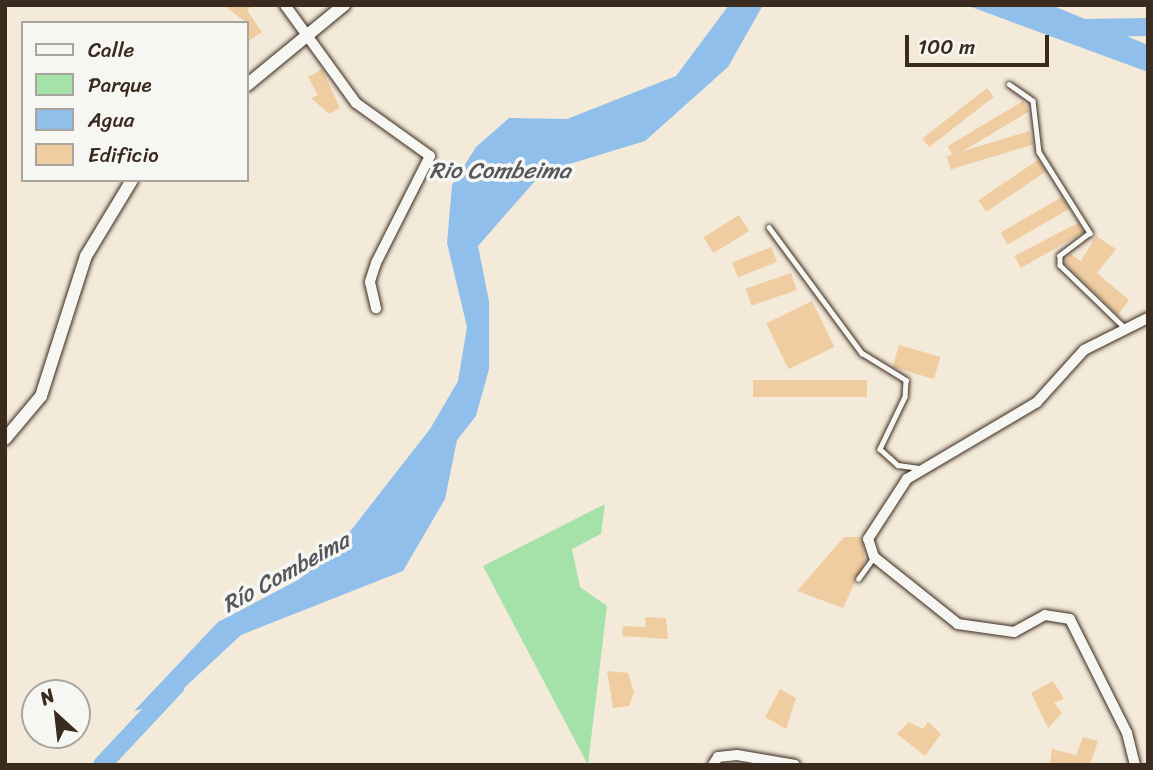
<!DOCTYPE html>
<html>
<head>
<meta charset="utf-8">
<style>
	body { margin:0 }
	#map { position:relative; width:1153px; height:770px; overflow:hidden; background:#f4ead9; font-family:Sriracha,sans-serif }
	div>[style] { position:absolute }
	.green>* { inset:0; background:#a4e2aa }
	.water>* { inset:0; background:#91bfeb }
	.river>* { height:18px; margin:-9px; padding:0 9px; transform-origin:9px; border-radius:9px; background:#91bfeb }
	.building>* { inset:0; background:#efcda0; transform-origin:0 0 }
	.roads { filter:drop-shadow(0 0 2px #3b2a1e) drop-shadow(0 0 2px #3b2a1e) }
	.service>* { height:4.5px; margin:-2.25px; padding:0 2.25px; transform-origin:2.25px; border-radius:2.25px; background:#f6f6f2 }
	.minor>* { height:10px; margin:-5px; padding:0 5px; transform-origin:5px; border-radius:5px; background:#f6f6f2 }
	.tertiary>* { height:12px; margin:-6px; padding:0 6px; transform-origin:6px; border-radius:6px; background:#f6f6f2 }
	span { translate:-50% -50%; white-space:nowrap; text-align:center; line-height:1.15; -webkit-text-stroke:7px #f6f6f2; paint-order:stroke }
	.water-label { font-size:23px; color:#55575c; font-style:italic }
	.frame { position:absolute; inset:0; border:7px solid #3b2a1e; pointer-events:none }
	.legend { position:absolute; left:21px; top:21px; width:228px; height:161px; box-sizing:border-box; background:#f6f6f2; border:2px solid #aba49d; margin:0; padding:9px 12px; list-style:none; font-size:21px; color:#3b2a1e }
	.legend li { display:flex; align-items:center; gap:14px; height:35px }
	.legend b { width:35px; border:2px solid #aba49d }
	.north { position:absolute; left:21px; top:679px; width:70px; height:70px; box-sizing:border-box; background:#f6f6f2; border:2px solid #aba49d; border-radius:50%; rotate:333deg; font-size:19px; font-weight:700; line-height:28px; text-align:center; color:#3b2a1e }
	.north::after { content:''; display:block; margin:auto; width:24px; height:32px; background:#3b2a1e; clip-path:polygon(50% 0,100% 100%,50% 72%,0 100%) }
	.scale { position:absolute; left:905px; top:35px; width:144px; height:32px; box-sizing:border-box; border:4px solid #3b2a1e; border-top:0; padding-left:9px; font-size:21px; line-height:24px; white-space:nowrap; color:#3b2a1e; -webkit-text-stroke:5px #f6f6f2; paint-order:stroke }
</style>
</head>
<body>
<div id="map">
	<div class="green">
		<i style="clip-path:polygon(605px 504px,601px 534px,572px 549px,580px 587px,607px 606px,588px 765px,483px 566px)"></i>
	</div>
	<div class="water">
		<i style="clip-path:polygon(729px 5px,763px 5px,728px 67px,645px 141px,543px 172px,478px 246px,489px 301px,489px 369px,476px 416px,457px 440px,445px 499px,403px 571px,241px 635px,170px 701px,134px 711px,218px 622px,298px 580px,334px 552px,430px 429px,458px 381px,467px 327px,447px 243px,452px 185px,476px 147px,509px 118px,567px 119px,676px 76px)"></i>
		<i style="clip-path:polygon(966px 5px,1051px 5px,1148px 45px,1148px 72px)"></i>
	</div>
	<div class="river">
		<i style="left:1084px;top:28px;width:64px;rotate:-0.9deg"></i>
		<i style="left:102px;top:765px;width:108px;rotate:-46.9deg"></i>
	</div>
	<div class="building">
		<i style="clip-path:polygon(223px 5px,252px 5px,247px 10px,262px 32px,247px 42px,247px 23px)"></i>
		<i style="clip-path:polygon(322px 69px,340px 108px,329px 114px,311px 98px,318px 95px,308px 77px)"></i>
		<i style="left:987px;top:88px;width:11px;height:82px;rotate:52deg"></i>
		<i style="left:1023px;top:101px;width:12px;height:88px;rotate:59deg"></i>
		<i style="left:1029px;top:131px;width:14px;height:86px;rotate:73deg"></i>
		<i style="left:1038px;top:160px;width:14px;height:72px;rotate:56deg"></i>
		<i style="left:1062px;top:197px;width:14px;height:71px;rotate:60deg"></i>
		<i style="left:739px;top:215px;width:19px;height:42px;rotate:58deg"></i>
		<i style="clip-path:polygon(1078px 223px,1084px 232px,1021px 268px,1014px 256px)"></i>
		<i style="clip-path:polygon(1096px 236px,1116px 249px,1097px 273px,1129px 300px,1118px 315px,1065px 263px,1070px 254px,1081px 261px)"></i>
		<i style="left:771px;top:247px;width:16px;height:42px;rotate:68deg"></i>
		<i style="left:791px;top:273px;width:18px;height:48px;rotate:71deg"></i>
		<i style="left:812px;top:301px;width:51px;height:51px;rotate:64deg"></i>
		<i style="left:899px;top:345px;width:43px;height:23px;rotate:16deg"></i>
		<i style="left:867px;top:380px;width:17px;height:114px;rotate:90deg"></i>
		<i style="clip-path:polygon(844px 537px,861px 537px,865px 561px,843px 608px,797px 591px)"></i>
		<i style="clip-path:polygon(645px 617px,666px 618px,668px 639px,622px 636px,623px 626px,646px 627px)"></i>
		<i style="clip-path:polygon(607px 671px,628px 673px,634px 692px,629px 706px,613px 708px)"></i>
		<i style="clip-path:polygon(1053px 681px,1064px 699px,1054px 703px,1062px 713px,1048px 728px,1031px 693px)"></i>
		<i style="clip-path:polygon(780px 689px,796px 698px,786px 729px,765px 717px)"></i>
		<i style="clip-path:polygon(909px 722px,923px 729px,928px 722px,941px 734px,925px 756px,897px 734px)"></i>
		<i style="clip-path:polygon(1083px 737px,1098px 741px,1090px 765px,1050px 763px,1052px 749px,1076px 755px)"></i>
	</div>
	<div class="roads">
		<div class="service">
			<i style="left:1009px;top:84px;width:29px;rotate:35deg"></i>
			<i style="left:1033px;top:101px;width:51px;rotate:83.3deg"></i>
			<i style="left:1039px;top:152px;width:96px;rotate:57.8deg"></i>
			<i style="left:1090px;top:233px;width:38px;rotate:143deg"></i>
			<i style="left:1060px;top:256px;width:9px;rotate:90deg"></i>
			<i style="left:1060px;top:265px;width:88px;rotate:44.1deg"></i>
			<i style="left:769px;top:227px;width:157px;rotate:53.6deg"></i>
			<i style="left:862px;top:353px;width:52px;rotate:31.5deg"></i>
			<i style="left:906px;top:380px;width:17px;rotate:93deg"></i>
			<i style="left:905px;top:397px;width:58px;rotate:115.7deg"></i>
			<i style="left:880px;top:449px;width:24px;rotate:42deg"></i>
			<i style="left:898px;top:465px;width:21px;rotate:8deg"></i>
			<i style="left:858px;top:579px;width:26px;rotate:-54deg"></i>
		</div>
		<div class="minor">
			<i style="left:285px;top:5px;width:121px;rotate:54.1deg"></i>
			<i style="left:356px;top:103px;width:91px;rotate:35.6deg"></i>
			<i style="left:430px;top:156px;width:120px;rotate:116.8deg"></i>
			<i style="left:376px;top:263px;width:20px;rotate:108deg"></i>
			<i style="left:370px;top:282px;width:27px;rotate:77deg"></i>
			<i style="left:713px;top:765px;width:9px;rotate:-58deg"></i>
			<i style="left:718px;top:757px;width:19px;rotate:-6deg"></i>
			<i style="left:737px;top:755px;width:59px;rotate:9.8deg"></i>
			<i style="left:1135px;top:765px;width:33px;rotate:-104deg"></i>
			<i style="left:1127px;top:733px;width:127px;rotate:-116.6deg"></i>
			<i style="left:1070px;top:619px;width:25px;rotate:-171deg"></i>
			<i style="left:1045px;top:615px;width:35px;rotate:151deg"></i>
			<i style="left:1014px;top:632px;width:57px;rotate:-171.9deg"></i>
			<i style="left:958px;top:624px;width:107px;rotate:-141.4deg"></i>
			<i style="left:874px;top:557px;width:19px;rotate:-108deg"></i>
			<i style="left:868px;top:539px;width:72px;rotate:-57deg"></i>
			<i style="left:907px;top:479px;width:151px;rotate:-30.6deg"></i>
			<i style="left:1037px;top:402px;width:70px;rotate:-47.9deg"></i>
			<i style="left:1084px;top:350px;width:72px;rotate:-26.6deg"></i>
		</div>
		<div class="tertiary">
			<i style="left:247px;top:85px;width:126px;rotate:-39.5deg"></i>
			<i style="left:5px;top:439px;width:56px;rotate:-50.1deg"></i>
			<i style="left:41px;top:396px;width:147px;rotate:-72.2deg"></i>
			<i style="left:86px;top:256px;width:89px;rotate:-58.8deg"></i>
		</div>
	</div>
	<div class="water-label">
		<span style="left:500px;top:171px">Rio Combeima</span>
		<span style="left:286px;top:573px;rotate:-29deg">Río Combeima</span>
	</div>
	<div class="frame"></div>
	<ul class="legend">
	<li><b style="height:9px;background:#f6f6f2"></b>Calle</li>
	<li><b style="height:19px;background:#a4e2aa"></b>Parque</li>
	<li><b style="height:19px;background:#91bfeb"></b>Agua</li>
	<li><b style="height:19px;background:#efcda0"></b>Edificio</li>
	</ul>
	<div class="north">N</div>
	<div class="scale">100 m</div>
</div>
</body>
</html>
